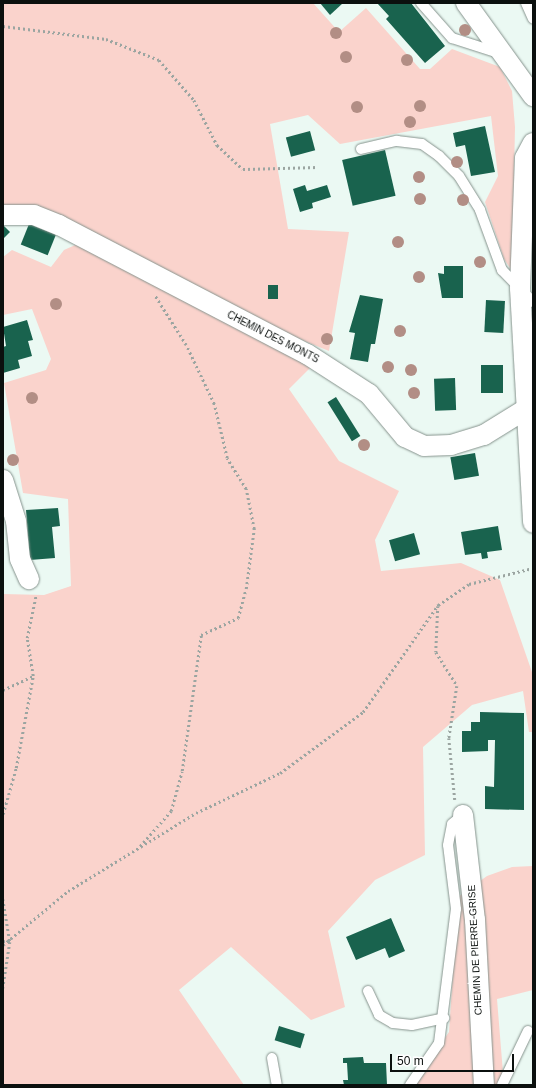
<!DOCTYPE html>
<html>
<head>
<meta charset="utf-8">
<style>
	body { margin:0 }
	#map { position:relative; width:536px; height:1088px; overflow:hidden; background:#ebf9f3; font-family:Helvetica,sans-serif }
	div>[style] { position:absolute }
	.green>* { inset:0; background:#fad3cc }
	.building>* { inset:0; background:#19634e; transform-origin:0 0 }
	.path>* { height:2.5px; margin-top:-1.25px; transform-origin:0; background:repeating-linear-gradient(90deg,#9ba5a1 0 2px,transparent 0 5px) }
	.roads { filter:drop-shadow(0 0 1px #86938d) drop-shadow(0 0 1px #86938d) }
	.service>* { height:10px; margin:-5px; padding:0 5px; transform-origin:5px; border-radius:5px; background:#fff }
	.minor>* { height:20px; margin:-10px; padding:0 10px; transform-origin:10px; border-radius:10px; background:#fff }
	.trees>* { width:12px; height:12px; margin:-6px; border-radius:50%; background:#b28e85 }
	span { translate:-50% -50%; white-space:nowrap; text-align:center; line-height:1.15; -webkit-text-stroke:4px #fff; paint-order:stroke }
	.street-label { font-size:10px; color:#0b100e }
	.frame { position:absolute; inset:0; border:4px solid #0b100e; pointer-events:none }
	.scale { position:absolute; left:390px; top:1054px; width:124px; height:18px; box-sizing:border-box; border:2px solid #0b100e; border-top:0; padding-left:5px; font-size:12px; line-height:14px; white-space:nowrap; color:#0b100e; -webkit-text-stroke:3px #fff; paint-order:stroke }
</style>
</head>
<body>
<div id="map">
	<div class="green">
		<i style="clip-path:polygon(3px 3px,313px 3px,339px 32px,366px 8px,420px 69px,430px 69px,452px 49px,500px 67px,512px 91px,515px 127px,512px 271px,504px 259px,485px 202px,498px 176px,491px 116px,340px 144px,308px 115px,270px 124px,288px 229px,349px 232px,329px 351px,275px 329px,51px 217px,3px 215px)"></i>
		<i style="clip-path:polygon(82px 242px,313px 365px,289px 389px,339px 461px,399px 491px,375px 540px,381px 571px,461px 563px,500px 580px,533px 675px,533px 732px,529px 732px,523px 691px,472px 705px,423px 747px,425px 855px,375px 880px,328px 931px,345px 1007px,311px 1020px,231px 947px,179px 990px,244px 1085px,3px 1085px,3px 594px,44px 595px,71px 586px,68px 499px,23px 493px,4px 383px,46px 370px,51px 359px,32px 309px,3px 315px,3px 257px,12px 250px,51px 267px,64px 250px)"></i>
		<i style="clip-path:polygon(533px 866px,533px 990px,497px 999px,504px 1085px,412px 1085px,449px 1032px,458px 897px,487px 876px,512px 867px)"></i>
	</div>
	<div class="building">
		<i style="clip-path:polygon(320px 3px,343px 3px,330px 15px)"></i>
		<i style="clip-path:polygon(377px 3px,411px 3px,445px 46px,425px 63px,386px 19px,389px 16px)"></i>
		<i style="clip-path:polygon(485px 126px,495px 172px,471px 176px,465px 145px,456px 147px,453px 133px)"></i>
		<i style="left:310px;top:131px;width:20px;height:25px;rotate:75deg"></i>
		<i style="left:385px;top:150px;width:47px;height:44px;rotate:77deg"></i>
		<i style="clip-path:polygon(305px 185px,307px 191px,327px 185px,331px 197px,312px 203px,313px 208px,300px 212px,293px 189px)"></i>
		<i style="left:29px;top:224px;width:29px;height:22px;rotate:22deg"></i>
		<i style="clip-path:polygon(3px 225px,10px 232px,3px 239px)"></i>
		<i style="clip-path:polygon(444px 266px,463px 266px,463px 298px,442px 298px,438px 273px,444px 274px)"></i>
		<i style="left:268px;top:285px;width:10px;height:14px"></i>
		<i style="clip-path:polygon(360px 295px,383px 299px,375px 344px,371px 344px,368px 362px,350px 359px,355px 333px,349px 332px)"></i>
		<i style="left:486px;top:300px;width:19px;height:32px;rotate:3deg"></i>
		<i style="clip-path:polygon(27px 320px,33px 340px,28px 341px,32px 356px,18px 360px,20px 368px,3px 373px,3px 347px,6px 346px,3px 327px)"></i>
		<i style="left:503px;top:365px;width:28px;height:22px;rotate:90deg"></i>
		<i style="left:455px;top:378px;width:32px;height:21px;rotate:88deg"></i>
		<i style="left:336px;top:397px;width:46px;height:10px;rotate:58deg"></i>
		<i style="left:475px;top:453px;width:23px;height:25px;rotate:80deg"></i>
		<i style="clip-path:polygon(58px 508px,60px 526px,52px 527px,55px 558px,30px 560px,26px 510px)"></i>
		<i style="clip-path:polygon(498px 526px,502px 550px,487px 552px,488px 558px,482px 559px,481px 553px,465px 555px,461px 532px)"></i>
		<i style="left:414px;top:533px;width:22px;height:26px;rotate:74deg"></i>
		<i style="clip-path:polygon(480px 712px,524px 713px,524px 810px,485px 809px,485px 786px,494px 787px,495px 740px,488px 740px,488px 751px,462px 752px,462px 731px,471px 731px,471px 722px,480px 722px)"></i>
		<i style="clip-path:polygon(391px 918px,405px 951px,389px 958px,385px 948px,356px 960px,346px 937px)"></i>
		<i style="left:279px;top:1026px;width:27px;height:15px;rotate:17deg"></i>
		<i style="clip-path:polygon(363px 1057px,364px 1063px,386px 1063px,387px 1085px,344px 1085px,343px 1080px,348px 1080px,347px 1063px,343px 1063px,343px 1058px)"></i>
	</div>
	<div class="path">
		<i style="left:3px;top:26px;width:104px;rotate:7.2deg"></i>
		<i style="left:106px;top:39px;width:57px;rotate:21.6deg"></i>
		<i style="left:159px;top:60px;width:53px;rotate:48.8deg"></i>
		<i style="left:194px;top:100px;width:51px;rotate:62.9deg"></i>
		<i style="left:217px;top:145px;width:35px;rotate:43deg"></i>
		<i style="left:243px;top:169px;width:75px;rotate:-1.5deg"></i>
		<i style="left:438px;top:606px;width:46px;rotate:92.5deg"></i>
		<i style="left:436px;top:652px;width:40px;rotate:58deg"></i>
		<i style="left:457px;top:686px;width:53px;rotate:98.7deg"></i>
		<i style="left:449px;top:738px;width:62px;rotate:84.5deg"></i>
		<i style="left:3px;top:690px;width:33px;rotate:-25deg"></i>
		<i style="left:3px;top:814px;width:48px;rotate:-74.2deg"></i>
		<i style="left:16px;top:768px;width:94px;rotate:-79.5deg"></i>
		<i style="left:33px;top:676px;width:38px;rotate:-99deg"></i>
		<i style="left:27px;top:638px;width:44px;rotate:-78.2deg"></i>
		<i style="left:140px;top:846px;width:47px;rotate:-48.5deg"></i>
		<i style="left:171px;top:811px;width:41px;rotate:-74.6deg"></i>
		<i style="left:182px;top:771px;width:137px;rotate:-82deg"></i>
		<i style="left:201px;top:635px;width:41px;rotate:-24.7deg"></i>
		<i style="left:238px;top:618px;width:30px;rotate:-75deg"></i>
		<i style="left:246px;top:589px;width:61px;rotate:-82.4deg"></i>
		<i style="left:254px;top:529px;width:41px;rotate:-101.3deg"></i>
		<i style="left:246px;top:489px;width:36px;rotate:-122deg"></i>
		<i style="left:227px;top:458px;width:56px;rotate:-103.5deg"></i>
		<i style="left:214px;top:404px;width:65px;rotate:-115.4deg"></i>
		<i style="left:186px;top:345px;width:58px;rotate:-122.3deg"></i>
		<i style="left:3px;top:899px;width:44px;rotate:80.8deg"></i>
		<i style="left:10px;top:942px;width:47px;rotate:98.7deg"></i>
		<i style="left:3px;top:941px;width:7px;rotate:8deg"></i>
		<i style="left:3px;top:945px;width:85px;rotate:-39.7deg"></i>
		<i style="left:68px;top:891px;width:150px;rotate:-31.4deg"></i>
		<i style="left:196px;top:813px;width:93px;rotate:-25.5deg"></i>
		<i style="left:280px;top:773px;width:103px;rotate:-36.3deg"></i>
		<i style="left:363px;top:712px;width:131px;rotate:-55deg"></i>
		<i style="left:438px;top:605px;width:37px;rotate:-34deg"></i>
		<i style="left:469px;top:584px;width:66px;rotate:-14deg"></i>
	</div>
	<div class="roads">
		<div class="service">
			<i style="left:421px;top:3px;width:47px;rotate:48.5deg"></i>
			<i style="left:452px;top:38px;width:49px;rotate:17.7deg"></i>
			<i style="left:526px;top:3px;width:17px;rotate:66deg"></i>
			<i style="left:361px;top:149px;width:37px;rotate:-13deg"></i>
			<i style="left:397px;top:141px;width:25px;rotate:7deg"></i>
			<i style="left:422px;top:144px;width:21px;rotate:35deg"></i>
			<i style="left:439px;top:156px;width:28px;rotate:45deg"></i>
			<i style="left:459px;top:176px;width:40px;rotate:58deg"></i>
			<i style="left:480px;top:210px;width:64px;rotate:69.9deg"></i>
			<i style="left:502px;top:270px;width:45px;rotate:45.9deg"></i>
			<i style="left:368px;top:991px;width:26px;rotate:65deg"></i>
			<i style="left:379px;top:1015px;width:16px;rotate:30deg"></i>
			<i style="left:393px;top:1023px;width:19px;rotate:6deg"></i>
			<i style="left:412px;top:1025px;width:33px;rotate:-12deg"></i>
			<i style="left:272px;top:1058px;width:27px;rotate:80deg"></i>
			<i style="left:410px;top:1085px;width:51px;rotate:-55.4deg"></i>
			<i style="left:439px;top:1043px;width:135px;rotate:-82.8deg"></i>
			<i style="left:456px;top:909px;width:64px;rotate:-97.1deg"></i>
			<i style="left:448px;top:845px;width:21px;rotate:-79deg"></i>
			<i style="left:452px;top:824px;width:14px;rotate:-39deg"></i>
			<i style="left:502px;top:1085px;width:60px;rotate:-64.3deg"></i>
		</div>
		<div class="minor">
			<i style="left:466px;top:3px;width:115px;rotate:54.2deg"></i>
			<i style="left:533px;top:143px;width:17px;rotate:118deg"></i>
			<i style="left:525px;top:158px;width:130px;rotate:92.2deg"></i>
			<i style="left:520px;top:288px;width:235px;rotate:86.8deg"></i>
			<i style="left:3px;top:215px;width:31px"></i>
			<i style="left:34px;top:215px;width:27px;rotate:22deg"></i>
			<i style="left:59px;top:225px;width:280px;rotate:27.5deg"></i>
			<i style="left:307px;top:354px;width:74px;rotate:32.8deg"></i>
			<i style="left:369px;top:394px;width:56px;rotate:50.1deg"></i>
			<i style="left:405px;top:437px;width:21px;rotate:25deg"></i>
			<i style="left:424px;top:446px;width:27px;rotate:-2deg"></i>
			<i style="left:451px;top:445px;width:34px;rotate:-17deg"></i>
			<i style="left:484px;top:435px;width:49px;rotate:-31.8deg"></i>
			<i style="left:3px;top:480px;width:43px;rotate:72.4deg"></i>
			<i style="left:16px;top:521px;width:38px;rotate:84deg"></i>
			<i style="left:20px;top:559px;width:22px;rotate:66deg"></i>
			<i style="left:463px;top:815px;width:106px;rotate:83.5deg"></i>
			<i style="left:475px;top:920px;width:165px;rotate:86.9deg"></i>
		</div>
	</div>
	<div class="trees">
		<i style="left:465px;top:30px"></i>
		<i style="left:336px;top:33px"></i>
		<i style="left:346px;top:57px"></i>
		<i style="left:407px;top:60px"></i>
		<i style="left:420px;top:106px"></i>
		<i style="left:357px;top:107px"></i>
		<i style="left:410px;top:122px"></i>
		<i style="left:457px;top:162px"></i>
		<i style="left:419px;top:177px"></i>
		<i style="left:420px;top:199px"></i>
		<i style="left:463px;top:200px"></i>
		<i style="left:398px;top:242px"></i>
		<i style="left:480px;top:262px"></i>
		<i style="left:419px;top:277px"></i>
		<i style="left:56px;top:304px"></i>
		<i style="left:400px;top:331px"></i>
		<i style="left:327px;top:339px"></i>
		<i style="left:388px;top:367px"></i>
		<i style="left:411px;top:370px"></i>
		<i style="left:414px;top:393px"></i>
		<i style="left:32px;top:398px"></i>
		<i style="left:364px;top:445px"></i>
		<i style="left:13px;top:460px"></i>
	</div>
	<div class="street-label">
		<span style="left:273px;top:337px;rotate:27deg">CHEMIN DES MONTS</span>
		<span style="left:475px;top:950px;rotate:-93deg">CHEMIN DE PIERRE-GRISE</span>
	</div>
	<div class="frame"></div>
	<div class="scale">50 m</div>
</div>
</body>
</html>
